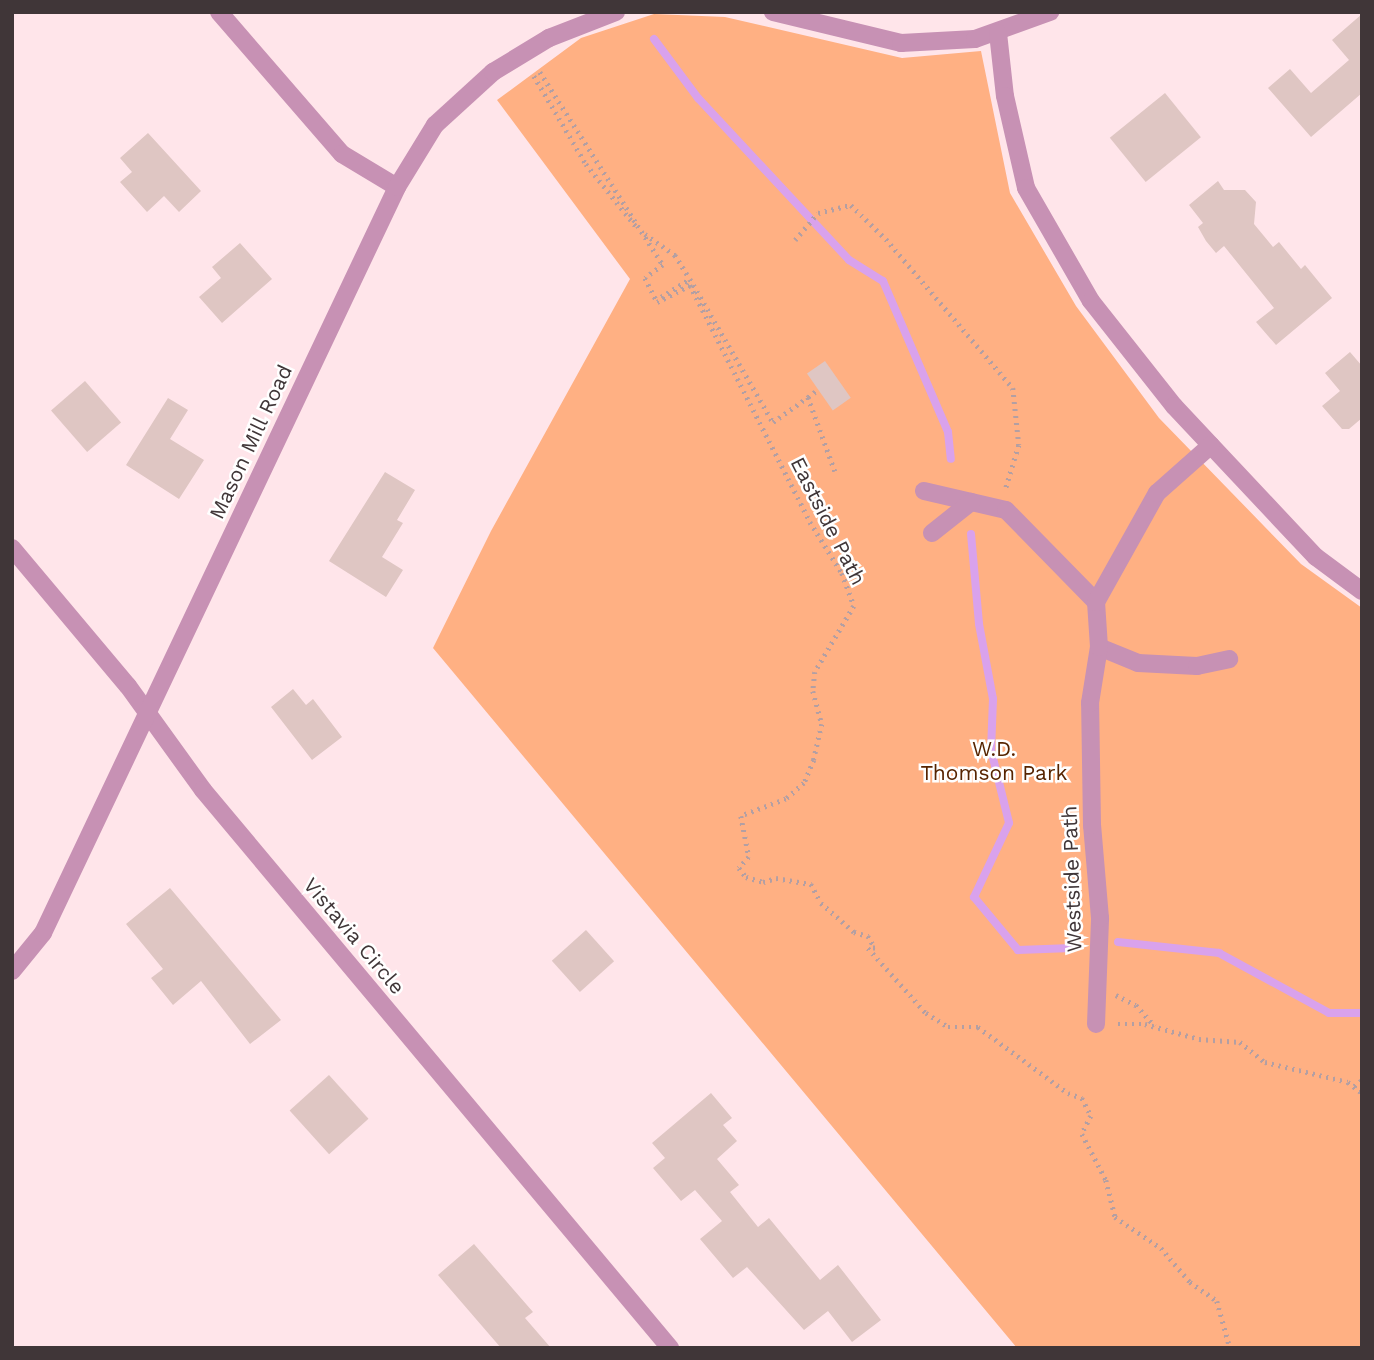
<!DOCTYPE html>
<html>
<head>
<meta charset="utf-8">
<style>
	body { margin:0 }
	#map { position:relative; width:1374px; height:1360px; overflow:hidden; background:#ffe5ea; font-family:"Work Sans",sans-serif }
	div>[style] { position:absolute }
	.green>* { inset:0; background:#ffb083 }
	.stream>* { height:8px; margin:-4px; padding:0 4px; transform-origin:4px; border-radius:4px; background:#d9a2ec }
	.building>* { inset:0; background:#dfc6c3; transform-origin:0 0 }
	.path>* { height:4.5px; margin-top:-2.25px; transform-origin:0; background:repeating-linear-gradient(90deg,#b39fa3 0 2px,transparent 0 7px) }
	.minor>* { height:18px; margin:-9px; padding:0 9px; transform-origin:9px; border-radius:9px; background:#c791b4 }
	span { translate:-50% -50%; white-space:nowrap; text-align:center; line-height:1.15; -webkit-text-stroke:5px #fff; paint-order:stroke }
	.street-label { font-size:21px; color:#403638 }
	.park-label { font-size:21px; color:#572400 }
	.frame { position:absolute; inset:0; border:14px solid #403638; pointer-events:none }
</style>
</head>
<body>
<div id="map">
	<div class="green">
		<i style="clip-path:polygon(654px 14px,725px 17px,902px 58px,981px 51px,1010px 193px,1076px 306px,1159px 418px,1301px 564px,1362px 608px,1362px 1348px,1017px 1348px,433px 648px,491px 531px,630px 279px,497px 100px,581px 38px)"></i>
	</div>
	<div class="stream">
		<i style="left:654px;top:39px;width:74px;rotate:53.3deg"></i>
		<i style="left:698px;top:98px;width:221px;rotate:47deg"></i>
		<i style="left:849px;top:260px;width:40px;rotate:32deg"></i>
		<i style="left:883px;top:281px;width:164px;rotate:66.7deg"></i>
		<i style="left:948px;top:432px;width:27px;rotate:84deg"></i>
		<i style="left:971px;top:534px;width:90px;rotate:84.9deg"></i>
		<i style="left:979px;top:624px;width:76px;rotate:79.4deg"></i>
		<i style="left:993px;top:699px;width:51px;rotate:92.2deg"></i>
		<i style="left:991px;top:750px;width:75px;rotate:76.1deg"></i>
		<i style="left:1009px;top:823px;width:82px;rotate:115.3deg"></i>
		<i style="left:974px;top:897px;width:69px;rotate:50.3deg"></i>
		<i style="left:1018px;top:950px;width:54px;rotate:-2.1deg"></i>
		<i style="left:1118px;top:942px;width:102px;rotate:6.2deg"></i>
		<i style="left:1219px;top:953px;width:125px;rotate:28.6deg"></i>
		<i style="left:1329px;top:1013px;width:33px"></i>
	</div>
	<div class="building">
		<i style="clip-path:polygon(1362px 14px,1362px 93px,1311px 137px,1268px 88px,1290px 69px,1311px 93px,1349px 60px,1332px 40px)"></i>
		<i style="left:1165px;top:93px;width:57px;height:71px;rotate:51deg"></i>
		<i style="clip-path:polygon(148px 133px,201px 191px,179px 212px,164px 196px,147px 212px,120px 182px,132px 172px,120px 158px)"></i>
		<i style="clip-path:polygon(1218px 181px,1224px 190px,1245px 190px,1256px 202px,1254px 224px,1273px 247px,1279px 242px,1301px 269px,1305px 265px,1332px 298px,1276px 345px,1256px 322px,1274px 308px,1224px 246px,1216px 253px,1206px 241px,1198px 227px,1203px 223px,1189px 205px)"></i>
		<i style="clip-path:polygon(240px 243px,272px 279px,222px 323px,199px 297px,221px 278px,212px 267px)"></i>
		<i style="clip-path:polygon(1350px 352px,1362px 366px,1362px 418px,1349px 429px,1342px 429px,1322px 406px,1340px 391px,1325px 373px)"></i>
		<i style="left:825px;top:361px;width:45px;height:22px;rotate:55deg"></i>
		<i style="left:85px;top:381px;width:55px;height:45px;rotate:49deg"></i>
		<i style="clip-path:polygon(168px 398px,188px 410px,170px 439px,204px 460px,179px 499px,126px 465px)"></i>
		<i style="clip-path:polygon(385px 472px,415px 490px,397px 520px,403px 523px,382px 557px,403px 570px,386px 597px,329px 561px)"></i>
		<i style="clip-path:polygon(293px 689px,306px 705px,313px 699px,342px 737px,312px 760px,271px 707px)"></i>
		<i style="clip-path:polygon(170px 888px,281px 1020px,250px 1044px,201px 981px,173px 1005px,151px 978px,163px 969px,126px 924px)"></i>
		<i style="left:586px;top:930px;width:42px;height:46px;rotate:48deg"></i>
		<i style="left:329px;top:1075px;width:59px;height:53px;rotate:48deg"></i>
		<i style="clip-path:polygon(711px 1093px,732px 1118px,723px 1125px,737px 1141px,717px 1159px,739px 1185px,730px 1192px,758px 1227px,769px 1218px,820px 1280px,838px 1265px,881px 1320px,852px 1342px,828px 1311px,804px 1330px,747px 1267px,733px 1278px,700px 1239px,722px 1221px,695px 1190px,681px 1201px,653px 1168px,665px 1158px,652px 1143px)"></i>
		<i style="clip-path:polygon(474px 1244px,533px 1312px,525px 1318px,551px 1348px,501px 1348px,438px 1275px)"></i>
	</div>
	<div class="path">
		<i style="left:540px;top:72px;width:229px;rotate:57.5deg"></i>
		<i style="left:663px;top:265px;width:22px;rotate:144deg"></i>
		<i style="left:645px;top:278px;width:27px;rotate:63deg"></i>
		<i style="left:657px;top:302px;width:37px;rotate:-27deg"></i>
		<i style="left:690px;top:285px;width:266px;rotate:63.1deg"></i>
		<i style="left:810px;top:522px;width:60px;rotate:57.9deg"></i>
		<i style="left:842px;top:573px;width:35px;rotate:70deg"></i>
		<i style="left:854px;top:606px;width:77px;rotate:120.6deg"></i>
		<i style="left:815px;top:672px;width:19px;rotate:96deg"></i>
		<i style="left:813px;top:691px;width:34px;rotate:75deg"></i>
		<i style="left:822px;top:724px;width:37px;rotate:103deg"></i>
		<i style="left:814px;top:760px;width:25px;rotate:113deg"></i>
		<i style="left:804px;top:783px;width:24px;rotate:138deg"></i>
		<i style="left:786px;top:799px;width:48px;rotate:159.3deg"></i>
		<i style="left:741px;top:816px;width:42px;rotate:79deg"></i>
		<i style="left:749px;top:857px;width:15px;rotate:132deg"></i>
		<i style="left:739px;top:868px;width:11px;rotate:52deg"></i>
		<i style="left:746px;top:877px;width:18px;rotate:16deg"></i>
		<i style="left:763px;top:882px;width:14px;rotate:-17deg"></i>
		<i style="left:776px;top:878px;width:36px;rotate:10deg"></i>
		<i style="left:811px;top:884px;width:21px;rotate:62deg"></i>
		<i style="left:821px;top:903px;width:44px;rotate:41.3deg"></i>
		<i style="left:854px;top:932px;width:15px;rotate:16deg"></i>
		<i style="left:868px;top:936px;width:14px;rotate:60deg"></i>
		<i style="left:875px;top:948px;width:7px;rotate:180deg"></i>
		<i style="left:868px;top:948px;width:87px;rotate:48.3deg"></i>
		<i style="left:926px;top:1013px;width:26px;rotate:32deg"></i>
		<i style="left:948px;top:1027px;width:30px"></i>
		<i style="left:978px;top:1027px;width:112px;rotate:36.3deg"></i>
		<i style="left:1068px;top:1093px;width:15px;rotate:20deg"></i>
		<i style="left:1082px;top:1098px;width:20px;rotate:63deg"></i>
		<i style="left:1091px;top:1116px;width:20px;rotate:117deg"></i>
		<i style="left:1082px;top:1134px;width:52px;rotate:62.4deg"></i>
		<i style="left:1106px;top:1180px;width:38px;rotate:76deg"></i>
		<i style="left:1115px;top:1217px;width:55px;rotate:34deg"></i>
		<i style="left:1161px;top:1248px;width:45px;rotate:49.5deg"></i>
		<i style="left:1190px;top:1282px;width:33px;rotate:35deg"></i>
		<i style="left:1217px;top:1301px;width:49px;rotate:74.5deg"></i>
		<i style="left:534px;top:76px;width:102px;rotate:59.4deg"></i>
		<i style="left:586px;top:164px;width:83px;rotate:51.3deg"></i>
		<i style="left:645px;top:234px;width:37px;rotate:35deg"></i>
		<i style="left:675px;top:255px;width:28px;rotate:58deg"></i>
		<i style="left:795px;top:240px;width:35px;rotate:-50deg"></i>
		<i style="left:818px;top:213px;width:34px;rotate:-14deg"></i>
		<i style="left:851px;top:205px;width:49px;rotate:44.2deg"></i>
		<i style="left:886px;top:239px;width:196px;rotate:49.6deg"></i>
		<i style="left:1013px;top:388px;width:57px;rotate:84deg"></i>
		<i style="left:1019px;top:445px;width:45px;rotate:106.8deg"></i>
		<i style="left:661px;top:297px;width:34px;rotate:-32deg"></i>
		<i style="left:690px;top:279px;width:165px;rotate:59.9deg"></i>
		<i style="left:773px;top:422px;width:43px;rotate:-35.5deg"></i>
		<i style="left:808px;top:397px;width:79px;rotate:70deg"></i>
		<i style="left:808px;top:397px;width:10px;rotate:-37deg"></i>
		<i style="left:1116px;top:995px;width:22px;rotate:27deg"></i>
		<i style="left:1136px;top:1005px;width:28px;rotate:48deg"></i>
		<i style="left:1118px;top:1024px;width:27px"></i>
		<i style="left:1145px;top:1024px;width:56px;rotate:15.5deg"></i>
		<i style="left:1199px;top:1039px;width:41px;rotate:4.2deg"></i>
		<i style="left:1240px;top:1042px;width:32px;rotate:39deg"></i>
		<i style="left:1265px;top:1062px;width:85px;rotate:13.5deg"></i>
		<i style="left:1348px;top:1082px;width:18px;rotate:38deg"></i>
		<i style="left:1354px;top:1086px;width:10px;rotate:-37deg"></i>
	</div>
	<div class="minor">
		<i style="left:219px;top:12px;width:188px;rotate:49.1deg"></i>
		<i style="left:342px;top:154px;width:64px;rotate:31deg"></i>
		<i style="left:773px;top:12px;width:132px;rotate:13.6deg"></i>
		<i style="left:901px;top:43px;width:74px;rotate:-3.1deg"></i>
		<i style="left:975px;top:39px;width:80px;rotate:-19.8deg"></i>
		<i style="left:998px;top:33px;width:63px;rotate:83.7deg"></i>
		<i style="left:1005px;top:96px;width:94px;rotate:77.1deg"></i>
		<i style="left:1026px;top:188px;width:130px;rotate:60.1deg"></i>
		<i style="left:1091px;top:301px;width:134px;rotate:51.7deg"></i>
		<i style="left:1174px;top:406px;width:207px;rotate:46.8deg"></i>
		<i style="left:1316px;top:557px;width:57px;rotate:36.5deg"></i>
		<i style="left:924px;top:491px;width:84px;rotate:13deg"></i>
		<i style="left:1006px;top:510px;width:129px;rotate:45.6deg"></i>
		<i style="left:932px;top:533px;width:50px;rotate:-38.5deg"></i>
		<i style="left:12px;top:548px;width:180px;rotate:50deg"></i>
		<i style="left:128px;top:686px;width:128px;rotate:54.2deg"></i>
		<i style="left:203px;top:790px;width:728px;rotate:50.07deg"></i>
		<i style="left:1099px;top:647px;width:42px;rotate:22.3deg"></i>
		<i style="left:1138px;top:663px;width:59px;rotate:2.9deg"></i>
		<i style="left:1197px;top:666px;width:33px;rotate:-12deg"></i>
		<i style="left:12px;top:971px;width:49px;rotate:-50.8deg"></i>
		<i style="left:43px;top:933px;width:826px;rotate:-64.61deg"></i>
		<i style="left:397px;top:187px;width:73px;rotate:-58.5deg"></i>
		<i style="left:435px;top:125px;width:79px;rotate:-42.4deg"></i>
		<i style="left:493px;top:72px;width:66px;rotate:-31.3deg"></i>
		<i style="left:549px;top:38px;width:72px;rotate:-21.2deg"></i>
		<i style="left:1096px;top:1024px;width:106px;rotate:-87.8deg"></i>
		<i style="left:1100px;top:918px;width:93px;rotate:-94.9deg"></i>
		<i style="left:1092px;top:825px;width:122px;rotate:-90.9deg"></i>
		<i style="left:1090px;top:703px;width:57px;rotate:-80.9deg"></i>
		<i style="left:1099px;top:647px;width:45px;rotate:-93.8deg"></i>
		<i style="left:1096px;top:602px;width:125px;rotate:-60.8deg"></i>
		<i style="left:1157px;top:493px;width:72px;rotate:-41.6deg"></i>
	</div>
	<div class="street-label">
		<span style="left:251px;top:442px;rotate:-65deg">Mason Mill Road</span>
		<span style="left:828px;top:521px;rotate:63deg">Eastside Path</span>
		<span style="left:1072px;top:879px;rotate:-92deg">Westside Path</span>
		<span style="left:354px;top:936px;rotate:50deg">Vistavia Circle</span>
	</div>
	<div class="park-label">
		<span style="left:994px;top:761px">W.D.<br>Thomson Park</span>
	</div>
	<div class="frame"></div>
</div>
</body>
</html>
